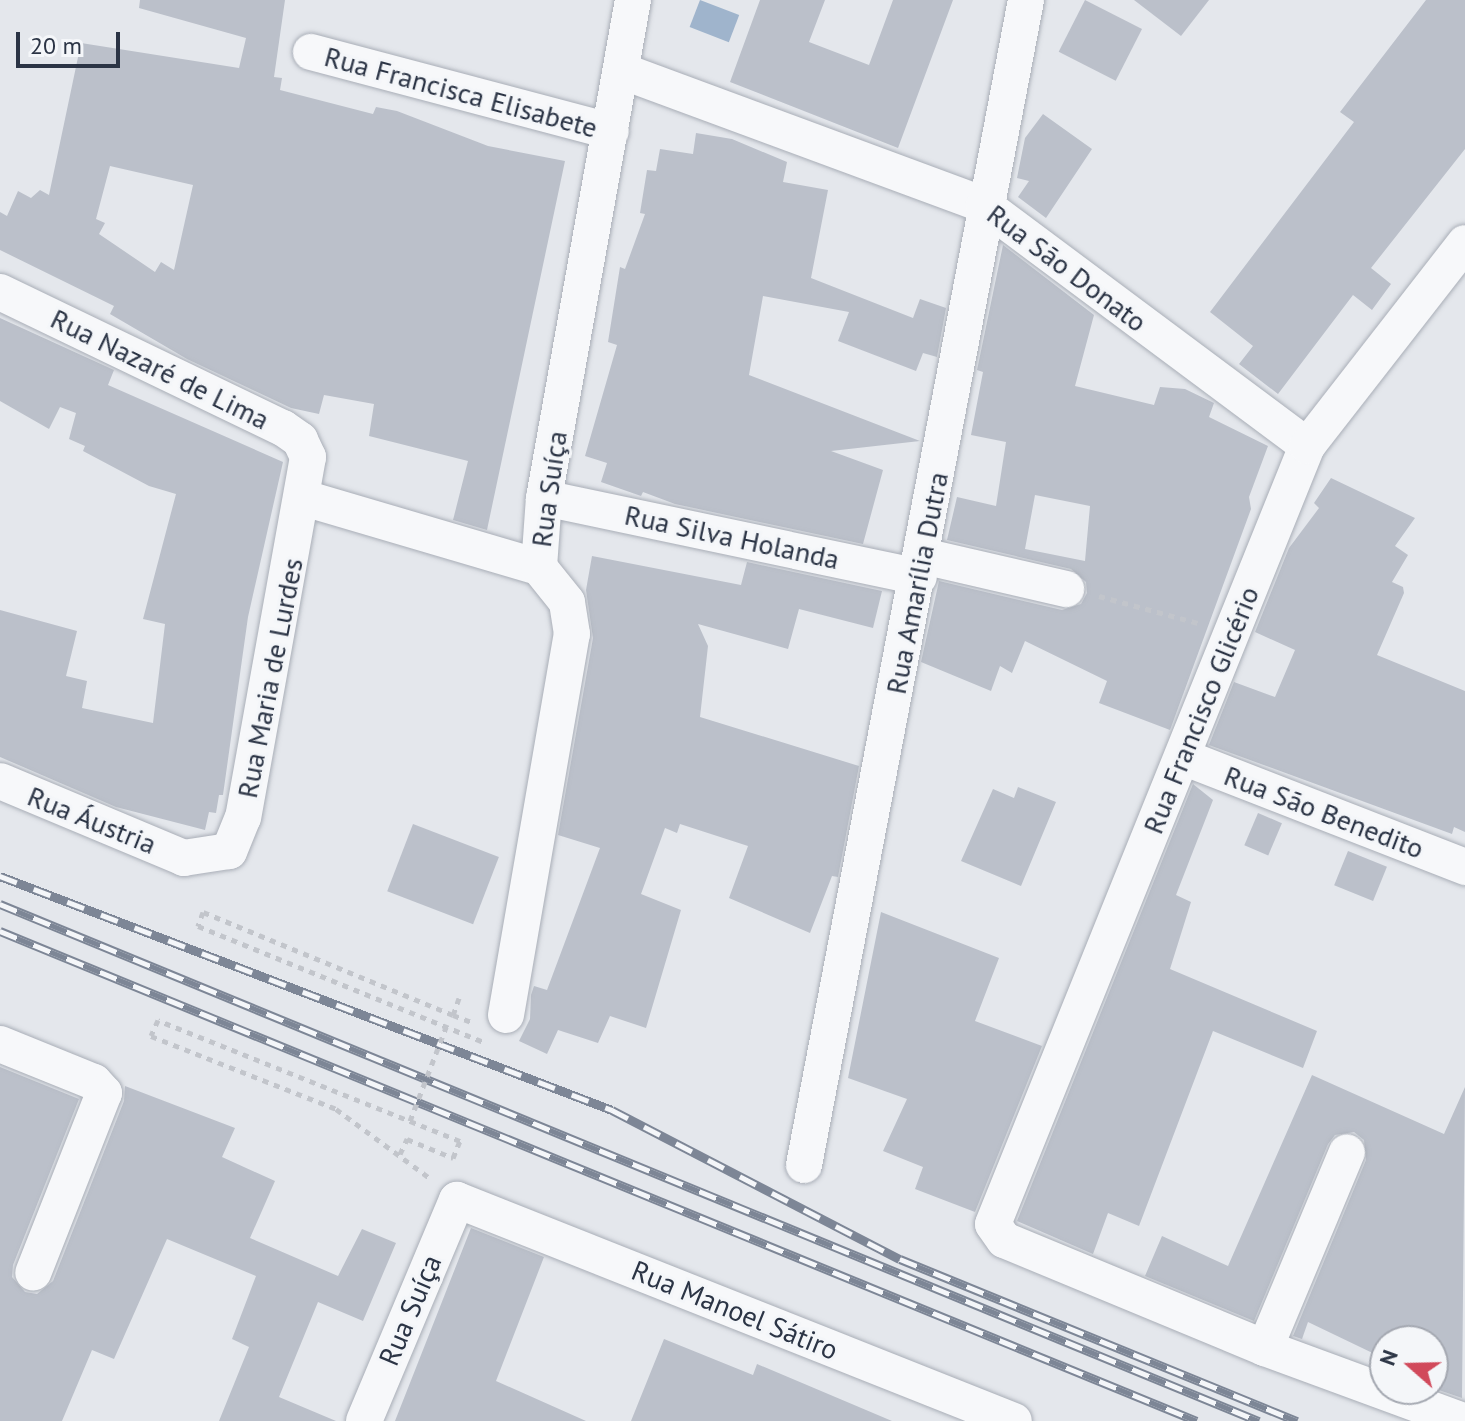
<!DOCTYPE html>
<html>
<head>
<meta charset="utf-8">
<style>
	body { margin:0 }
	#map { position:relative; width:1465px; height:1421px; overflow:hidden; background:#e4e7ec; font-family:"PT Sans",sans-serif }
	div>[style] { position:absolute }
	.water>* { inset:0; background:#9fb4cc; transform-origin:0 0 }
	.building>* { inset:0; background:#bbc0ca; transform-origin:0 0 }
	.path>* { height:5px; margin-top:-2.5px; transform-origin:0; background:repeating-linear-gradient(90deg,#c2c5cb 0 6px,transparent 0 12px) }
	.roads { filter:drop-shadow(0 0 2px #a9aeb7) drop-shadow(0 0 2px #a9aeb7) }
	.minor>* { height:36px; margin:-18px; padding:0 18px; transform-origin:18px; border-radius:18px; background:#f7f8fa }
	.rail>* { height:9px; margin-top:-4.5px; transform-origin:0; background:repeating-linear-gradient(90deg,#f4f6f9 0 18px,#7d8696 0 36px); box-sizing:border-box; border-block:2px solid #7d8696 }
	.path-bridge>* { height:5px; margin-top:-2.5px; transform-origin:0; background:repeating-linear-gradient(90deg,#c2c5cb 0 6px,transparent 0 12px) }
	span { translate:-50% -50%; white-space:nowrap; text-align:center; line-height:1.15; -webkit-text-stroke:6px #f4f6f9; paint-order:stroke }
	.street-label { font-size:28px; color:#2b3445 }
	.north { position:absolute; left:1369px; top:1325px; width:80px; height:80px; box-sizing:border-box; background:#f4f6f9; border:2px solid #a4a8b1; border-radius:50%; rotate:290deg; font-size:22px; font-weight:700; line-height:32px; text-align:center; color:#2b3445 }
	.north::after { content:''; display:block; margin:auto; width:28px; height:36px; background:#d1495b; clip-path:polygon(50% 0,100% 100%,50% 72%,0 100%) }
	.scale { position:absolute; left:16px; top:32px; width:104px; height:36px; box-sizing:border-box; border:4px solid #2b3445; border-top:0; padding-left:10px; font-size:24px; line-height:28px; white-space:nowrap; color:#2b3445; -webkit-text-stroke:6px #f4f6f9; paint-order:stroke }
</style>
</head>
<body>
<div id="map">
	<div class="water">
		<i style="left:700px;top:0;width:42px;height:29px;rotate:21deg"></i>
	</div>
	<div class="building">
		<i style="clip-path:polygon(evenodd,140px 0,285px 0,274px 77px,282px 78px,280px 90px,373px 114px,376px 107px,397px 111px,488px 146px,565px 161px,487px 530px,453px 520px,468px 461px,369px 436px,374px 404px,324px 395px,319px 414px,291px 408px,187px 359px,110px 314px,114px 306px,0 250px,0 212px,7px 216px,18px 191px,31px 198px,40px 190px,49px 195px,81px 43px,239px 68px,246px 38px,139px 8px,140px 0,110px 166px,193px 185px,174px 270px,161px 262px,155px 272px,99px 234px,105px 223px,96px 219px,110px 166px)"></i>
		<i style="clip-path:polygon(760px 0,825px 0,809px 42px,869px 65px,893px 0,953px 0,898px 148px,730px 82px)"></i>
		<i style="left:1085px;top:0;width:64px;height:58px;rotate:27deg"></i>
		<i style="clip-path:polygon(1134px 0,1209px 0,1181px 36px)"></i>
		<i style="clip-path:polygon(1426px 0,1465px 0,1465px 149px,1371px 268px,1391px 284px,1372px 310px,1353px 295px,1278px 394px,1239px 364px,1253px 346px,1210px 312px,1354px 122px,1340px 112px)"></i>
		<i style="clip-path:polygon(1043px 114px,1092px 149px,1046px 218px,1018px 197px,1029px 181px,1017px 178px,1025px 138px)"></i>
		<i style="clip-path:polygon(696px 133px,732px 139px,787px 162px,783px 182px,828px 190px,811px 278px,913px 318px,920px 299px,946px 308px,937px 357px,923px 353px,916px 371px,838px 341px,849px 312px,763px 296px,749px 375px,920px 441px,831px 451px,883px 470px,863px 544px,675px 504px,643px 492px,641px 496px,601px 482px,607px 463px,585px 456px,617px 345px,608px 342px,620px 267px,625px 269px,645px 214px,640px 213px,647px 170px,656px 171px,660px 149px,693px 154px)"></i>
		<i style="clip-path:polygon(evenodd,1003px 245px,1094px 315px,1075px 386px,1154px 405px,1160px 387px,1185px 389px,1214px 403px,1209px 417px,1268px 446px,1249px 497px,1251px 509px,1170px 730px,1099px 703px,1107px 681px,1025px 641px,1012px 673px,1000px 666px,991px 691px,921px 662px,939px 581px,1062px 610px,1081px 604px,1087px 593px,1086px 582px,1071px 569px,947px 540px,957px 497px,996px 506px,1006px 442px,971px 435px,983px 372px,977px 370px,1003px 245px,1035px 495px,1090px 506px,1085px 561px,1025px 549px,1035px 495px)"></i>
		<i style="clip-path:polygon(0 318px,114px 370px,108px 385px,283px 462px,248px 617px,223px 795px,219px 795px,216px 813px,209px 812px,205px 830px,116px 807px,0 757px,0 610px,77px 631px,66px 676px,87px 681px,82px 708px,153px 723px,165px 624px,143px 619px,176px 494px,149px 486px,83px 451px,85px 446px,69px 439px,76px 413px,60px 407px,49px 429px,0 401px)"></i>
		<i style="clip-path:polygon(1331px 478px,1415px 518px,1395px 546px,1408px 555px,1392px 582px,1403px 587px,1404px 593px,1377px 655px,1465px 691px,1465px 832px,1454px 827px,1452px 834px,1209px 745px,1234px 682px,1275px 697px,1295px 650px,1255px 632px,1289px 548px,1319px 508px,1314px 503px)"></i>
		<i style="clip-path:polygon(592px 556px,741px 585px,747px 562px,882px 591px,873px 628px,799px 609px,788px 649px,698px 624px,708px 646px,700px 717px,859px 766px,838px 877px,832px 876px,810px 933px,729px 898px,748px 846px,680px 824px,677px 833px,665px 828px,641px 894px,681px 910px,646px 1028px,610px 1016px,598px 1043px,558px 1030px,547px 1054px,519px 1041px,530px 1019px,531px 995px,534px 986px,547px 990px,600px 848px,558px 835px,593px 638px,586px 590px)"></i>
		<i style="clip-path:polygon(1193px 784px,1213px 800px,1176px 895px,1191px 902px,1170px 969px,1317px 1031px,1303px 1068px,1213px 1031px,1139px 1226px,1108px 1213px,1093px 1254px,1017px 1221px)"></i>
		<i style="clip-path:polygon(1018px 787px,1056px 802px,1021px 886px,961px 861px,993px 789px,1014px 798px)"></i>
		<i style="left:1258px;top:813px;width:26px;height:35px;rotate:23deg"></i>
		<i style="left:413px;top:824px;width:92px;height:72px;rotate:21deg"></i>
		<i style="left:1348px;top:851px;width:42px;height:37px;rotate:22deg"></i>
		<i style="clip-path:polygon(881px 912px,999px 958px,975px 1021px,1042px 1046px,975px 1212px,915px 1189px,923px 1167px,883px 1151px,907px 1099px,848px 1078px)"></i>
		<i style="clip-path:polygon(0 1067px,79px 1099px,13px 1265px,12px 1277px,25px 1292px,37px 1294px,53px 1281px,124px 1101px,125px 1086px,235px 1128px,222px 1157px,275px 1181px,250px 1238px,338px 1276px,362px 1229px,396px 1243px,363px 1321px,318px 1302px,279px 1397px,336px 1421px,219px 1421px,249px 1347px,232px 1339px,256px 1276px,167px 1239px,114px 1359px,92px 1350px,62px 1421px,0 1421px)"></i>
		<i style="clip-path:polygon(1312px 1075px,1444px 1134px,1465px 1087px,1462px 1398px,1433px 1388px,1433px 1341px,1385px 1341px,1385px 1370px,1379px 1368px,1383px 1358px,1308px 1322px,1302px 1339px,1293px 1336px,1366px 1160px,1364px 1140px,1354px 1132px,1335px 1135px,1328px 1144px,1254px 1321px,1145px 1276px,1162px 1236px,1228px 1266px)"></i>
		<i style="clip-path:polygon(471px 1228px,544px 1257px,496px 1381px,586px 1421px,395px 1421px)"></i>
		<i style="clip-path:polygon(664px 1339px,753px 1375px,757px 1364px,892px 1421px,631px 1421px)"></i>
	</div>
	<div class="path">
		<i style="left:1099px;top:596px;width:103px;rotate:15.3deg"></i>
		<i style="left:459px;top:998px;width:18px;rotate:109deg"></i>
		<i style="left:453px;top:1015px;width:270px;rotate:-157.6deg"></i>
		<i style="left:203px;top:912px;width:15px;rotate:110deg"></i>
		<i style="left:198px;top:926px;width:308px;rotate:22.1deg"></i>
		<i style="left:453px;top:1015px;width:22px;rotate:21deg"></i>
		<i style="left:400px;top:1154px;width:17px;rotate:-65deg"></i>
		<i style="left:407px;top:1139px;width:50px;rotate:22.4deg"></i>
		<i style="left:453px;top:1158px;width:18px;rotate:-68deg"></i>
		<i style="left:460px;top:1141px;width:325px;rotate:-158.2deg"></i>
		<i style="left:158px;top:1020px;width:17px;rotate:114deg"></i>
		<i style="left:151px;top:1036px;width:199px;rotate:21.5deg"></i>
		<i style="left:336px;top:1109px;width:118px;rotate:36.4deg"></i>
	</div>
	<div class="roads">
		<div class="minor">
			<i style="left:311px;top:52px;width:310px;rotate:14.8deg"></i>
			<i style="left:622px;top:71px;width:386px;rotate:20.3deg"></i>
			<i style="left:984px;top:205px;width:403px;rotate:36.7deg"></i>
			<i style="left:0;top:292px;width:314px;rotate:25.7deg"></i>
			<i style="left:283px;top:428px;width:21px;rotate:35deg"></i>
			<i style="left:300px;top:440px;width:19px;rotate:65deg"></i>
			<i style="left:308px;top:457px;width:366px;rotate:100.2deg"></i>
			<i style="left:243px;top:817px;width:37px;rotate:112deg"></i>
			<i style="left:229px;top:851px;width:46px;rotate:171.2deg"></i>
			<i style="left:184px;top:858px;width:199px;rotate:-157.3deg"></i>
			<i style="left:304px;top:498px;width:245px;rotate:16.4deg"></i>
			<i style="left:544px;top:498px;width:383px;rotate:11.9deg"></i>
			<i style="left:923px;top:556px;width:147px;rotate:13deg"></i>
			<i style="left:1183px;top:757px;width:303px;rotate:21.3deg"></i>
			<i style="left:506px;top:1015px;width:387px;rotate:-80.2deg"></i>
			<i style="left:572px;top:634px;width:32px;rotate:-99deg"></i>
			<i style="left:567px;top:602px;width:45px;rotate:-128.7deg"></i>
			<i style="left:539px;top:567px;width:69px;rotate:-85.9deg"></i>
			<i style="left:544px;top:498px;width:506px;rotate:-79.87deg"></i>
			<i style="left:0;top:1044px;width:101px;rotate:22deg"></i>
			<i style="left:94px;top:1082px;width:15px;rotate:48deg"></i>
			<i style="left:104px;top:1093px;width:193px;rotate:111.5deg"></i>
			<i style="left:804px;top:1165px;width:1186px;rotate:-79.21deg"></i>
			<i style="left:1265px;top:1348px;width:212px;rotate:-67.3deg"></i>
			<i style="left:364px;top:1421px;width:240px;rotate:-67.2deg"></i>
			<i style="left:457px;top:1200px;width:599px;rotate:21.64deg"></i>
			<i style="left:1463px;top:1421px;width:211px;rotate:-159.8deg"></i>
			<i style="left:1265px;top:1348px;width:282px;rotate:-157.5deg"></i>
			<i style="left:1004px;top:1240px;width:19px;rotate:-125deg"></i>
			<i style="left:993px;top:1224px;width:839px;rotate:-68.02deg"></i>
			<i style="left:1307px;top:446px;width:257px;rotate:-52.1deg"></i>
		</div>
	</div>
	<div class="rail">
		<i style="left:0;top:876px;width:655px;rotate:20.92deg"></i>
		<i style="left:612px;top:1110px;width:324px;rotate:27.4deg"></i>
		<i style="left:900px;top:1259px;width:429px;rotate:22.2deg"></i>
		<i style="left:0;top:904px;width:1361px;rotate:22.33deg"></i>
		<i style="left:0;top:931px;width:1293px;rotate:22.26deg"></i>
	</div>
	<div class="path-bridge">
		<i style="left:410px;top:1121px;width:101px;rotate:-69deg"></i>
	</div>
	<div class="street-label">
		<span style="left:461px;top:92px;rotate:15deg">Rua Francisca Elisabete</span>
		<span style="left:1067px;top:268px;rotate:37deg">Rua São Donato</span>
		<span style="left:160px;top:369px;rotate:26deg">Rua Nazaré de Lima</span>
		<span style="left:549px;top:489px;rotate:-82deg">Rua Suíça</span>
		<span style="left:732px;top:537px;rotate:12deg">Rua Silva Holanda</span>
		<span style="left:917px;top:583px;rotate:-79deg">Rua Amarília Dutra</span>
		<span style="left:270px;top:678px;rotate:-79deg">Rua Maria de Lurdes</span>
		<span style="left:1201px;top:710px;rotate:-68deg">Rua Francisco Glicério</span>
		<span style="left:1324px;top:812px;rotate:21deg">Rua São Benedito</span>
		<span style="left:92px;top:820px;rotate:22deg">Rua Áustria</span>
		<span style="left:410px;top:1310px;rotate:-67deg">Rua Suíça</span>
		<span style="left:735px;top:1310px;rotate:22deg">Rua Manoel Sátiro</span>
	</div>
	<div class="north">N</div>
	<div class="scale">20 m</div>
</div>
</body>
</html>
